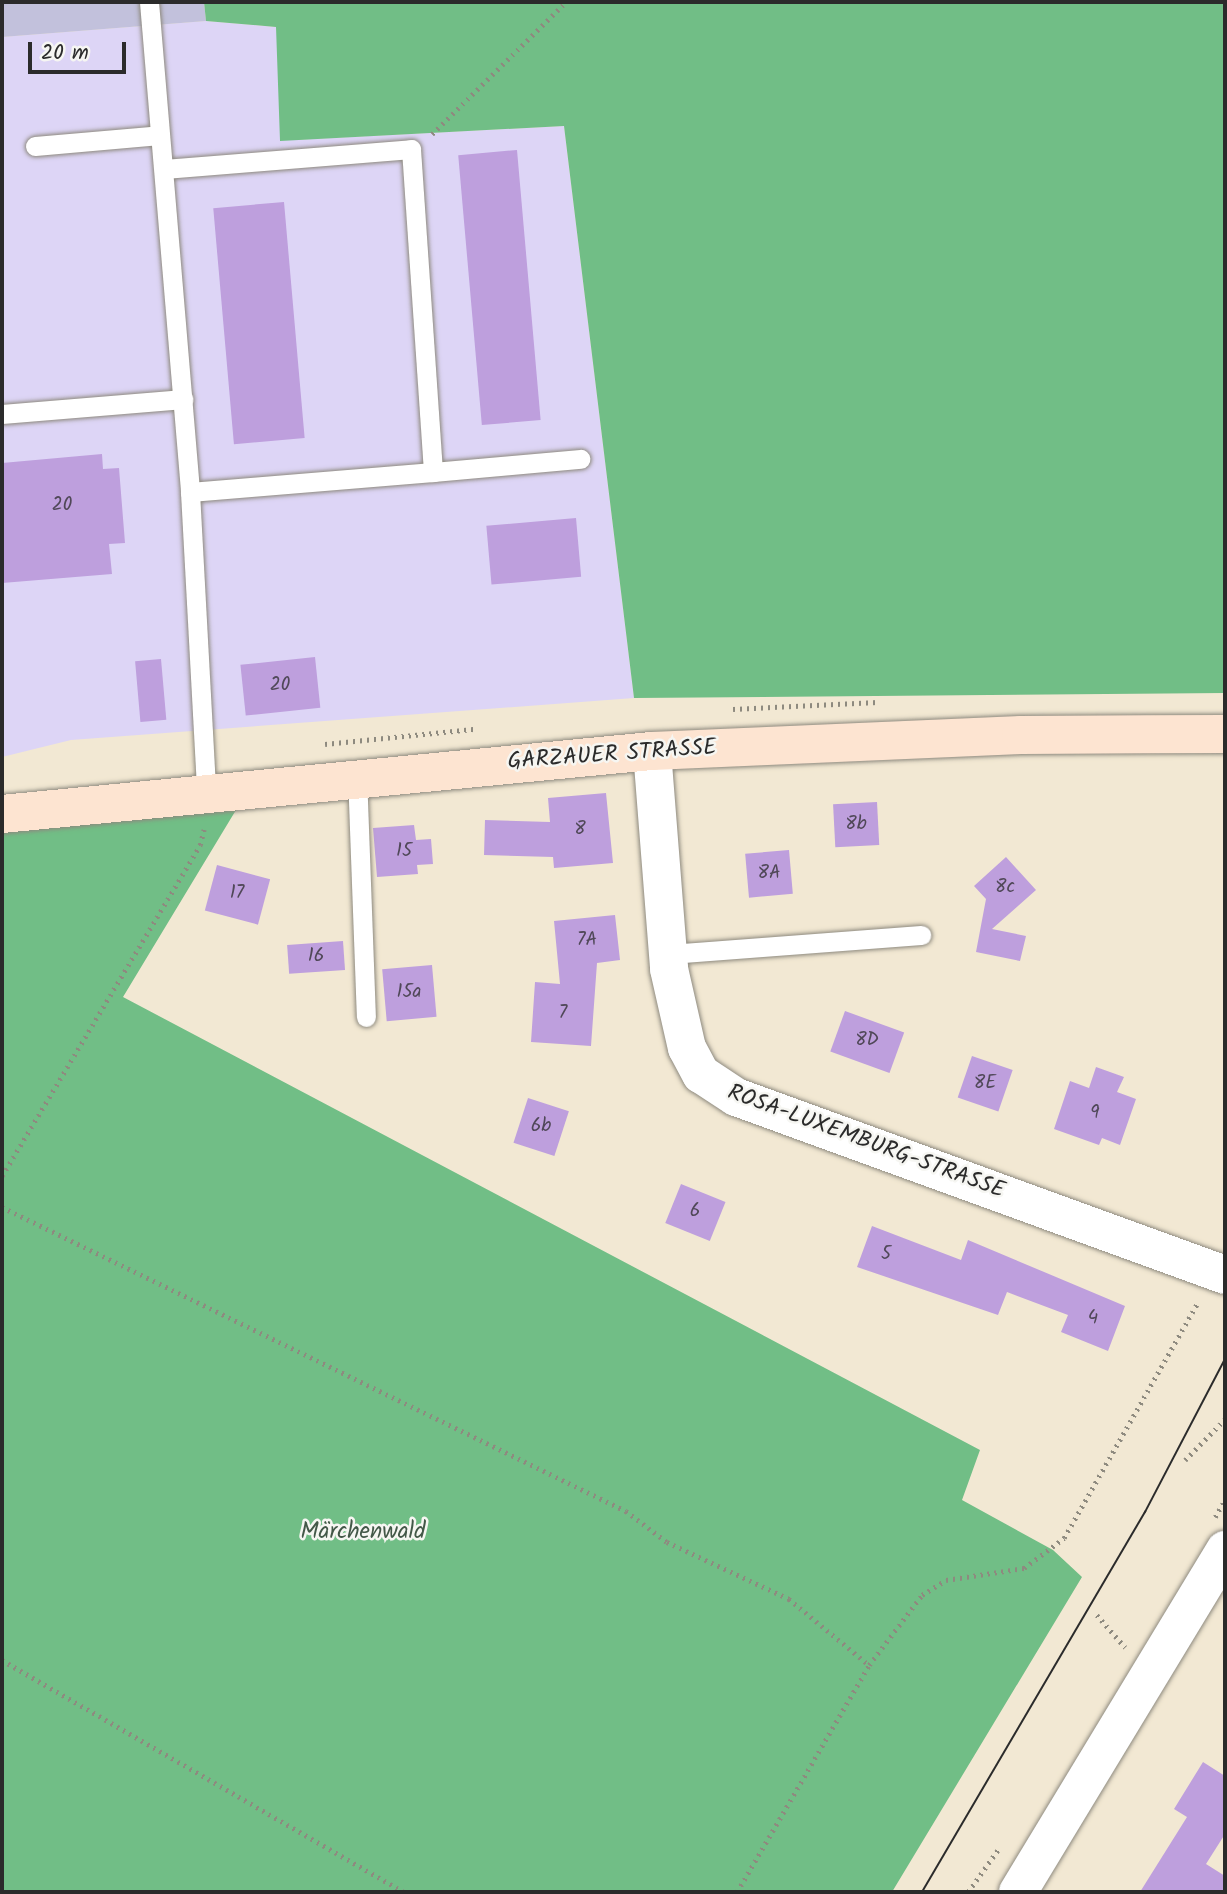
<!DOCTYPE html>
<html>
<head>
<meta charset="utf-8">
<style>
	body { margin:0 }
	#map { position:relative; width:1227px; height:1894px; overflow:hidden; background:#f2e8d3; font-family:Kalam,sans-serif }
	div>[style] { position:absolute }
	.built>* { inset:0; background:#ddd5f6 }
	.industrial>* { inset:0; background:#c2c1dc }
	.forest>* { inset:0; background:#71be86 }
	.building>* { inset:0; background:#be9fdd; transform-origin:0 0 }
	.path>* { height:4.5px; margin-top:-2.25px; transform-origin:0; background:repeating-linear-gradient(90deg,#8e8a7f 0 2px,transparent 0 7px) }
	.roads { filter:drop-shadow(0 0 2px #8e8a7f) drop-shadow(0 0 2px #8e8a7f) }
	.lane>* { height:19px; margin:-9.5px; padding:0 9.5px; transform-origin:9.5px; border-radius:9.5px; background:#fff }
	.street>* { height:38px; margin:-19px; padding:0 19px; transform-origin:19px; border-radius:19px; background:#fff }
	.secondary>* { height:38px; margin:-19px; padding:0 19px; transform-origin:19px; border-radius:19px; background:#fde4d1 }
	.tram>* { height:2px; margin:-1px; padding:0 1px; transform-origin:1px; border-radius:1px; background:#2b2b2b }
	span { translate:-50% -50%; white-space:nowrap; text-align:center; line-height:1.15; -webkit-text-stroke:5px #f6f6f2; paint-order:stroke }
	.number-label { font-size:19px; color:#504858 }
	.number-label span { -webkit-text-stroke-width:0 }
	.street-label { font-size:23px; color:#2b2b2b }
	.park-label { font-size:23px; color:#435848 }
	.frame { position:absolute; inset:0; border:4px solid #2b2b2b; pointer-events:none }
	.scale { position:absolute; left:28px; top:42px; width:98px; height:32px; box-sizing:border-box; border:4px solid #2b2b2b; border-top:0; padding-left:9px; font-size:21px; line-height:24px; white-space:nowrap; color:#2b2b2b; -webkit-text-stroke:5px #f6f6f2; paint-order:stroke }
</style>
</head>
<body>
<div id="map">
	<div class="built">
		<i style="clip-path:polygon(206px 21px,276px 27px,292px 140px,564px 126px,634px 698px,71px 740px,2px 757px,2px 37px)"></i>
	</div>
	<div class="industrial">
		<i style="clip-path:polygon(2px 2px,204px 2px,206px 21px,2px 37px)"></i>
	</div>
	<div class="forest">
		<i style="clip-path:polygon(204px 2px,1225px 2px,1225px 693px,634px 698px,564px 126px,280px 141px,276px 27px,206px 21px)"></i>
		<i style="clip-path:polygon(236px 810px,123px 997px,980px 1450px,962px 1500px,1053px 1550px,1082px 1577px,892px 1892px,2px 1892px,2px 832px)"></i>
	</div>
	<div class="building">
		<i style="left:517px;top:150px;width:271px;height:59px;rotate:85deg"></i>
		<i style="left:284px;top:202px;width:237px;height:71px;rotate:85deg"></i>
		<i style="clip-path:polygon(102px 454px,103px 469px,119px 468px,125px 543px,109px 544px,112px 574px,2px 583px,2px 463px)"></i>
		<i style="left:576px;top:518px;width:59px;height:90px;rotate:85deg"></i>
		<i style="left:315px;top:657px;width:51px;height:75px;rotate:84deg"></i>
		<i style="left:161px;top:659px;width:61px;height:26px;rotate:85deg"></i>
		<i style="clip-path:polygon(606px 793px,613px 863px,554px 868px,553px 857px,484px 855px,485px 820px,550px 822px,548px 798px)"></i>
		<i style="left:877px;top:802px;width:43px;height:44px;rotate:87deg"></i>
		<i style="clip-path:polygon(414px 825px,416px 840px,431px 839px,433px 864px,417px 865px,418px 874px,377px 877px,373px 828px)"></i>
		<i style="left:789px;top:850px;width:44px;height:44px;rotate:85deg"></i>
		<i style="clip-path:polygon(1006px 857px,1036px 890px,992px 929px,1026px 936px,1020px 961px,976px 952px,986px 899px,974px 886px)"></i>
		<i style="left:217px;top:865px;width:55px;height:47px;rotate:15deg"></i>
		<i style="clip-path:polygon(615px 915px,620px 960px,597px 963px,591px 1046px,531px 1042px,535px 982px,560px 984px,554px 921px)"></i>
		<i style="left:343px;top:941px;width:29px;height:56px;rotate:86deg"></i>
		<i style="left:432px;top:965px;width:52px;height:50px;rotate:85deg"></i>
		<i style="left:845px;top:1011px;width:63px;height:43px;rotate:20deg"></i>
		<i style="left:972px;top:1056px;width:43px;height:44px;rotate:19deg"></i>
		<i style="clip-path:polygon(1096px 1067px,1124px 1077px,1117px 1092px,1136px 1099px,1120px 1145px,1102px 1138px,1099px 1145px,1054px 1129px,1070px 1081px,1089px 1088px)"></i>
		<i style="left:528px;top:1098px;width:43px;height:47px;rotate:18deg"></i>
		<i style="left:681px;top:1184px;width:48px;height:42px;rotate:22deg"></i>
		<i style="clip-path:polygon(872px 1226px,961px 1260px,968px 1240px,1125px 1306px,1108px 1351px,1061px 1332px,1068px 1315px,1007px 1292px,998px 1315px,857px 1267px)"></i>
		<i style="clip-path:polygon(1203px 1762px,1225px 1776px,1225px 1834px,1206px 1864px,1225px 1876px,1225px 1892px,1140px 1892px,1187px 1817px,1174px 1809px)"></i>
	</div>
	<div class="path">
		<i style="left:432px;top:134px;width:188px;rotate:-44.6deg"></i>
		<i style="left:733px;top:709px;width:145px;rotate:-2.8deg"></i>
		<i style="left:325px;top:744px;width:149px;rotate:-5.8deg"></i>
		<i style="left:2px;top:1176px;width:386px;rotate:-59.1deg"></i>
		<i style="left:200px;top:845px;width:16px;rotate:-76deg"></i>
		<i style="left:2px;top:1207px;width:694px;rotate:25.97deg"></i>
		<i style="left:626px;top:1511px;width:51px;rotate:37.1deg"></i>
		<i style="left:667px;top:1542px;width:135px;rotate:25deg"></i>
		<i style="left:789px;top:1599px;width:104px;rotate:39.5deg"></i>
		<i style="left:1185px;top:1460px;width:57px;rotate:-45.7deg"></i>
		<i style="left:1215px;top:1517px;width:20px;rotate:-60deg"></i>
		<i style="left:1097px;top:1615px;width:43px;rotate:48.8deg"></i>
		<i style="left:2px;top:1660px;width:464px;rotate:30deg"></i>
		<i style="left:737px;top:1892px;width:263px;rotate:-59.8deg"></i>
		<i style="left:869px;top:1665px;width:88px;rotate:-52.9deg"></i>
		<i style="left:922px;top:1595px;width:28px;rotate:-32deg"></i>
		<i style="left:946px;top:1580px;width:79px;rotate:-8.7deg"></i>
		<i style="left:1024px;top:1568px;width:50px;rotate:-36.9deg"></i>
		<i style="left:1064px;top:1538px;width:271px;rotate:-60.4deg"></i>
		<i style="left:968px;top:1892px;width:55px;rotate:-54.6deg"></i>
	</div>
	<div class="roads">
		<div class="lane">
			<i style="left:149px;top:2px;width:492px;rotate:85.2deg"></i>
			<i style="left:190px;top:492px;width:297px;rotate:86.9deg"></i>
			<i style="left:35px;top:146px;width:125px;rotate:-5deg"></i>
			<i style="left:164px;top:169px;width:248px;rotate:-4.6deg"></i>
			<i style="left:411px;top:149px;width:324px;rotate:86.1deg"></i>
			<i style="left:433px;top:472px;width:244px;rotate:175.3deg"></i>
			<i style="left:2px;top:414px;width:182px;rotate:-4.7deg"></i>
			<i style="left:433px;top:472px;width:148px;rotate:-5.1deg"></i>
			<i style="left:357px;top:774px;width:243px;rotate:87.9deg"></i>
			<i style="left:669px;top:954px;width:253px;rotate:-4.3deg"></i>
		</div>
		<div class="street">
			<i style="left:652px;top:751px;width:219px;rotate:85.5deg"></i>
			<i style="left:669px;top:969px;width:81px;rotate:77.2deg"></i>
			<i style="left:687px;top:1048px;width:30px;rotate:62deg"></i>
			<i style="left:701px;top:1074px;width:42px;rotate:33.3deg"></i>
			<i style="left:736px;top:1097px;width:520px;rotate:20deg"></i>
			<i style="left:1018px;top:1892px;width:400px;rotate:-58.8deg"></i>
		</div>
		<div class="secondary">
			<i style="left:2px;top:814px;width:653px;rotate:-5.54deg"></i>
			<i style="left:652px;top:751px;width:369px;rotate:-2.5deg"></i>
			<i style="left:1021px;top:735px;width:204px;rotate:-0.3deg"></i>
		</div>
	</div>
	<div class="tram">
		<i style="left:922px;top:1892px;width:441px;rotate:-59.6deg"></i>
		<i style="left:1145px;top:1512px;width:173px;rotate:-62.4deg"></i>
	</div>
	<div class="number-label">
		<span style="left:62px;top:506px">20</span>
		<span style="left:280px;top:686px">20</span>
		<span style="left:856px;top:825px">8b</span>
		<span style="left:580px;top:830px">8</span>
		<span style="left:404px;top:852px">15</span>
		<span style="left:769px;top:874px">8A</span>
		<span style="left:1005px;top:888px">8c</span>
		<span style="left:237px;top:894px">17</span>
		<span style="left:587px;top:941px">7A</span>
		<span style="left:316px;top:957px">16</span>
		<span style="left:409px;top:993px">15a</span>
		<span style="left:563px;top:1014px">7</span>
		<span style="left:867px;top:1041px">8D</span>
		<span style="left:985px;top:1084px">8E</span>
		<span style="left:1095px;top:1114px">9</span>
		<span style="left:541px;top:1127px">6b</span>
		<span style="left:695px;top:1212px">6</span>
		<span style="left:886px;top:1255px">5</span>
		<span style="left:1093px;top:1319px">4</span>
	</div>
	<div class="street-label">
		<span style="left:612px;top:755px;rotate:-4deg">GARZAUER STRASSE</span>
		<span style="left:866px;top:1142px;rotate:20deg">ROSA-LUXEMBURG-STRASSE</span>
	</div>
	<div class="park-label">
		<span style="left:363px;top:1532px">Märchenwald</span>
	</div>
	<div class="frame"></div>
	<div class="scale">20 m</div>
</div>
</body>
</html>
